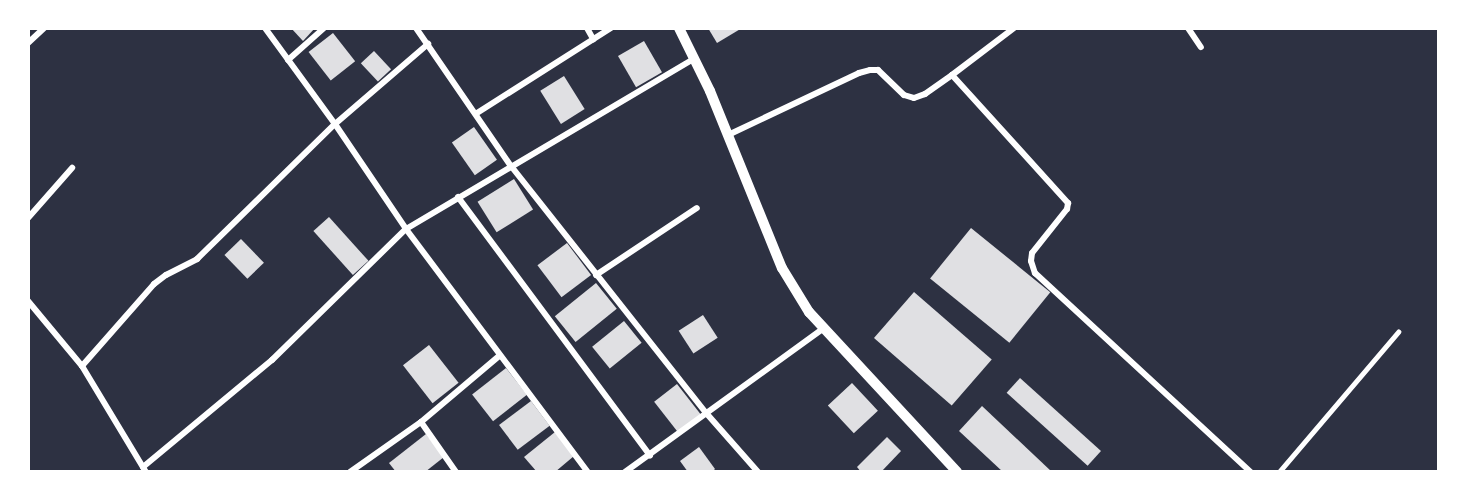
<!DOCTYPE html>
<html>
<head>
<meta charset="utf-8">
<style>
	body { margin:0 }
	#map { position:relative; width:1467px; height:500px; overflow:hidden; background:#2d3142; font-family:Manrope,sans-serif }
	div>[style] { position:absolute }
	.building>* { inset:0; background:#e0e0e3; transform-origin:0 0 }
	.service>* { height:4.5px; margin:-2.25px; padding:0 2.25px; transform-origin:2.25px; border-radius:2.25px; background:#fff }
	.minor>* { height:6px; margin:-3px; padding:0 3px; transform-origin:3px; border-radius:3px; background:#fff }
	.tertiary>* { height:10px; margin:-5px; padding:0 5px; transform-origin:5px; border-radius:5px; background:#fff }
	span { translate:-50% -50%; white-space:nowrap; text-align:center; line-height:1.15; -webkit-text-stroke:5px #fff; paint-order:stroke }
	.frame { position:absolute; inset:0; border:30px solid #fff; pointer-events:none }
</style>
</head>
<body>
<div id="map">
	<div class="building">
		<i style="clip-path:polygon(291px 28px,315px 28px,303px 41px)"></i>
		<i style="clip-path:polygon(708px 28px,742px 28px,717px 43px)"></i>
		<i style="left:333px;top:33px;width:36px;height:31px;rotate:52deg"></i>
		<i style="left:644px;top:41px;width:36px;height:30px;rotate:60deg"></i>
		<i style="left:374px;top:51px;width:25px;height:18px;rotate:47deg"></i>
		<i style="left:564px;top:76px;width:39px;height:28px;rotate:58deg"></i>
		<i style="left:474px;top:127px;width:40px;height:27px;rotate:55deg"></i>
		<i style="left:514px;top:179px;width:36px;height:43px;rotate:58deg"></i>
		<i style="left:329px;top:217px;width:59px;height:21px;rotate:48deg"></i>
		<i style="left:971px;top:228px;width:102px;height:65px;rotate:39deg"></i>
		<i style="left:241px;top:239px;width:33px;height:23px;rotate:46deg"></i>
		<i style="left:567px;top:243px;width:40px;height:37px;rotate:53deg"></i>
		<i style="left:596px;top:283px;width:33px;height:53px;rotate:51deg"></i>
		<i style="left:914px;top:292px;width:103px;height:61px;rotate:41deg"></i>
		<i style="left:703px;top:315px;width:27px;height:29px;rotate:57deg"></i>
		<i style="left:624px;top:321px;width:28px;height:41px;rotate:51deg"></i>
		<i style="left:429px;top:345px;width:48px;height:33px;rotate:52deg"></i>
		<i style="left:506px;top:368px;width:34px;height:43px;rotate:52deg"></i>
		<i style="left:1020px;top:378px;width:109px;height:20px;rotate:42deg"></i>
		<i style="left:852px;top:383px;width:38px;height:33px;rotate:47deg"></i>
		<i style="left:677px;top:384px;width:39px;height:29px;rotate:52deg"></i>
		<i style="left:531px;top:401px;width:31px;height:40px;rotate:53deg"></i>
		<i style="clip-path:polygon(982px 406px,1052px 472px,1003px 472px,959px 431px)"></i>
		<i style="clip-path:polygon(555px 432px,574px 456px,555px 472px,537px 472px,524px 457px)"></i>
		<i style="clip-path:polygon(426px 434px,444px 457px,425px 472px,396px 472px,389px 463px)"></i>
		<i style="clip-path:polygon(887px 437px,901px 451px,881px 472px,861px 472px,857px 467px)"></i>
		<i style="clip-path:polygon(699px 447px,715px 469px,712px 472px,688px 472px,680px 461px)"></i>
	</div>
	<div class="service">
		<i style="left:1279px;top:472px;width:184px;rotate:-49.6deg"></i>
	</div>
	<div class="minor">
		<i style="left:265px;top:28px;width:119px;rotate:53.9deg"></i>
		<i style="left:335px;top:124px;width:127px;rotate:55.9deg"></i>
		<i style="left:406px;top:229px;width:304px;rotate:53.2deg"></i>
		<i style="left:416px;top:28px;width:168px;rotate:55.5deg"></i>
		<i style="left:511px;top:166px;width:316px;rotate:51.7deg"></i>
		<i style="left:707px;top:414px;width:77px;rotate:48.7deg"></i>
		<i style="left:587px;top:28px;width:13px;rotate:61deg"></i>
		<i style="left:1188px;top:28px;width:23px;rotate:56deg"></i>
		<i style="left:28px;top:43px;width:22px;rotate:-43deg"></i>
		<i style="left:288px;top:60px;width:48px;rotate:-41.6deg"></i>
		<i style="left:952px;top:75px;width:173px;rotate:47.8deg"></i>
		<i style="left:1068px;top:203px;width:6px;rotate:99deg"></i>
		<i style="left:1067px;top:209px;width:56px;rotate:128.5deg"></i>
		<i style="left:1032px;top:253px;width:8px;rotate:97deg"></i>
		<i style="left:1031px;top:261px;width:13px;rotate:72deg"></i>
		<i style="left:1035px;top:273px;width:294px;rotate:42.7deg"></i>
		<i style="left:477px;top:113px;width:159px;rotate:-32.4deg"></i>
		<i style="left:728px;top:135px;width:145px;rotate:-25.3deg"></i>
		<i style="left:859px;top:73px;width:11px;rotate:-15deg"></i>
		<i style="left:870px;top:70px;width:8px"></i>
		<i style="left:878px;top:70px;width:36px;rotate:44deg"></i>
		<i style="left:904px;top:95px;width:10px;rotate:17deg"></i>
		<i style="left:914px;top:98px;width:12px;rotate:-20deg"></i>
		<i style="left:925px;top:94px;width:33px;rotate:-35deg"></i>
		<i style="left:952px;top:75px;width:78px;rotate:-37.2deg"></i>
		<i style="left:458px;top:197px;width:322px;rotate:53.4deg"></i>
		<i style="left:28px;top:218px;width:67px;rotate:-48.7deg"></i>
		<i style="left:596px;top:275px;width:121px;rotate:-33.6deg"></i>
		<i style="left:28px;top:301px;width:85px;rotate:50.3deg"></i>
		<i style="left:82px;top:366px;width:124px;rotate:58.9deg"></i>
		<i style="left:82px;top:366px;width:109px;rotate:-48.7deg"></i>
		<i style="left:154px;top:284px;width:15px;rotate:-37deg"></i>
		<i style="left:166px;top:275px;width:35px;rotate:-27deg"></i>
		<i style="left:197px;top:259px;width:193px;rotate:-44.4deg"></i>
		<i style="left:335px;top:124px;width:123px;rotate:-40.7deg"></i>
		<i style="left:421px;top:422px;width:61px;rotate:55deg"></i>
		<i style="left:143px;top:467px;width:168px;rotate:-39.7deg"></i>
		<i style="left:272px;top:360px;width:187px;rotate:-44.4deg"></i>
		<i style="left:406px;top:229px;width:334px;rotate:-30.6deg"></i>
		<i style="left:350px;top:472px;width:87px;rotate:-35.2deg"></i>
		<i style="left:421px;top:422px;width:102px;rotate:-40.2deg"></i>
		<i style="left:625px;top:472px;width:246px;rotate:-35.9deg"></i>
	</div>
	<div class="tertiary">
		<i style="left:679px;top:28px;width:70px;rotate:63.8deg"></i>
		<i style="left:710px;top:91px;width:191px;rotate:67.9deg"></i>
		<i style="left:782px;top:268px;width:52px;rotate:58.5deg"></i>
		<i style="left:809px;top:312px;width:218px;rotate:47.2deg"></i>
	</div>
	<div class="frame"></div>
</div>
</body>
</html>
